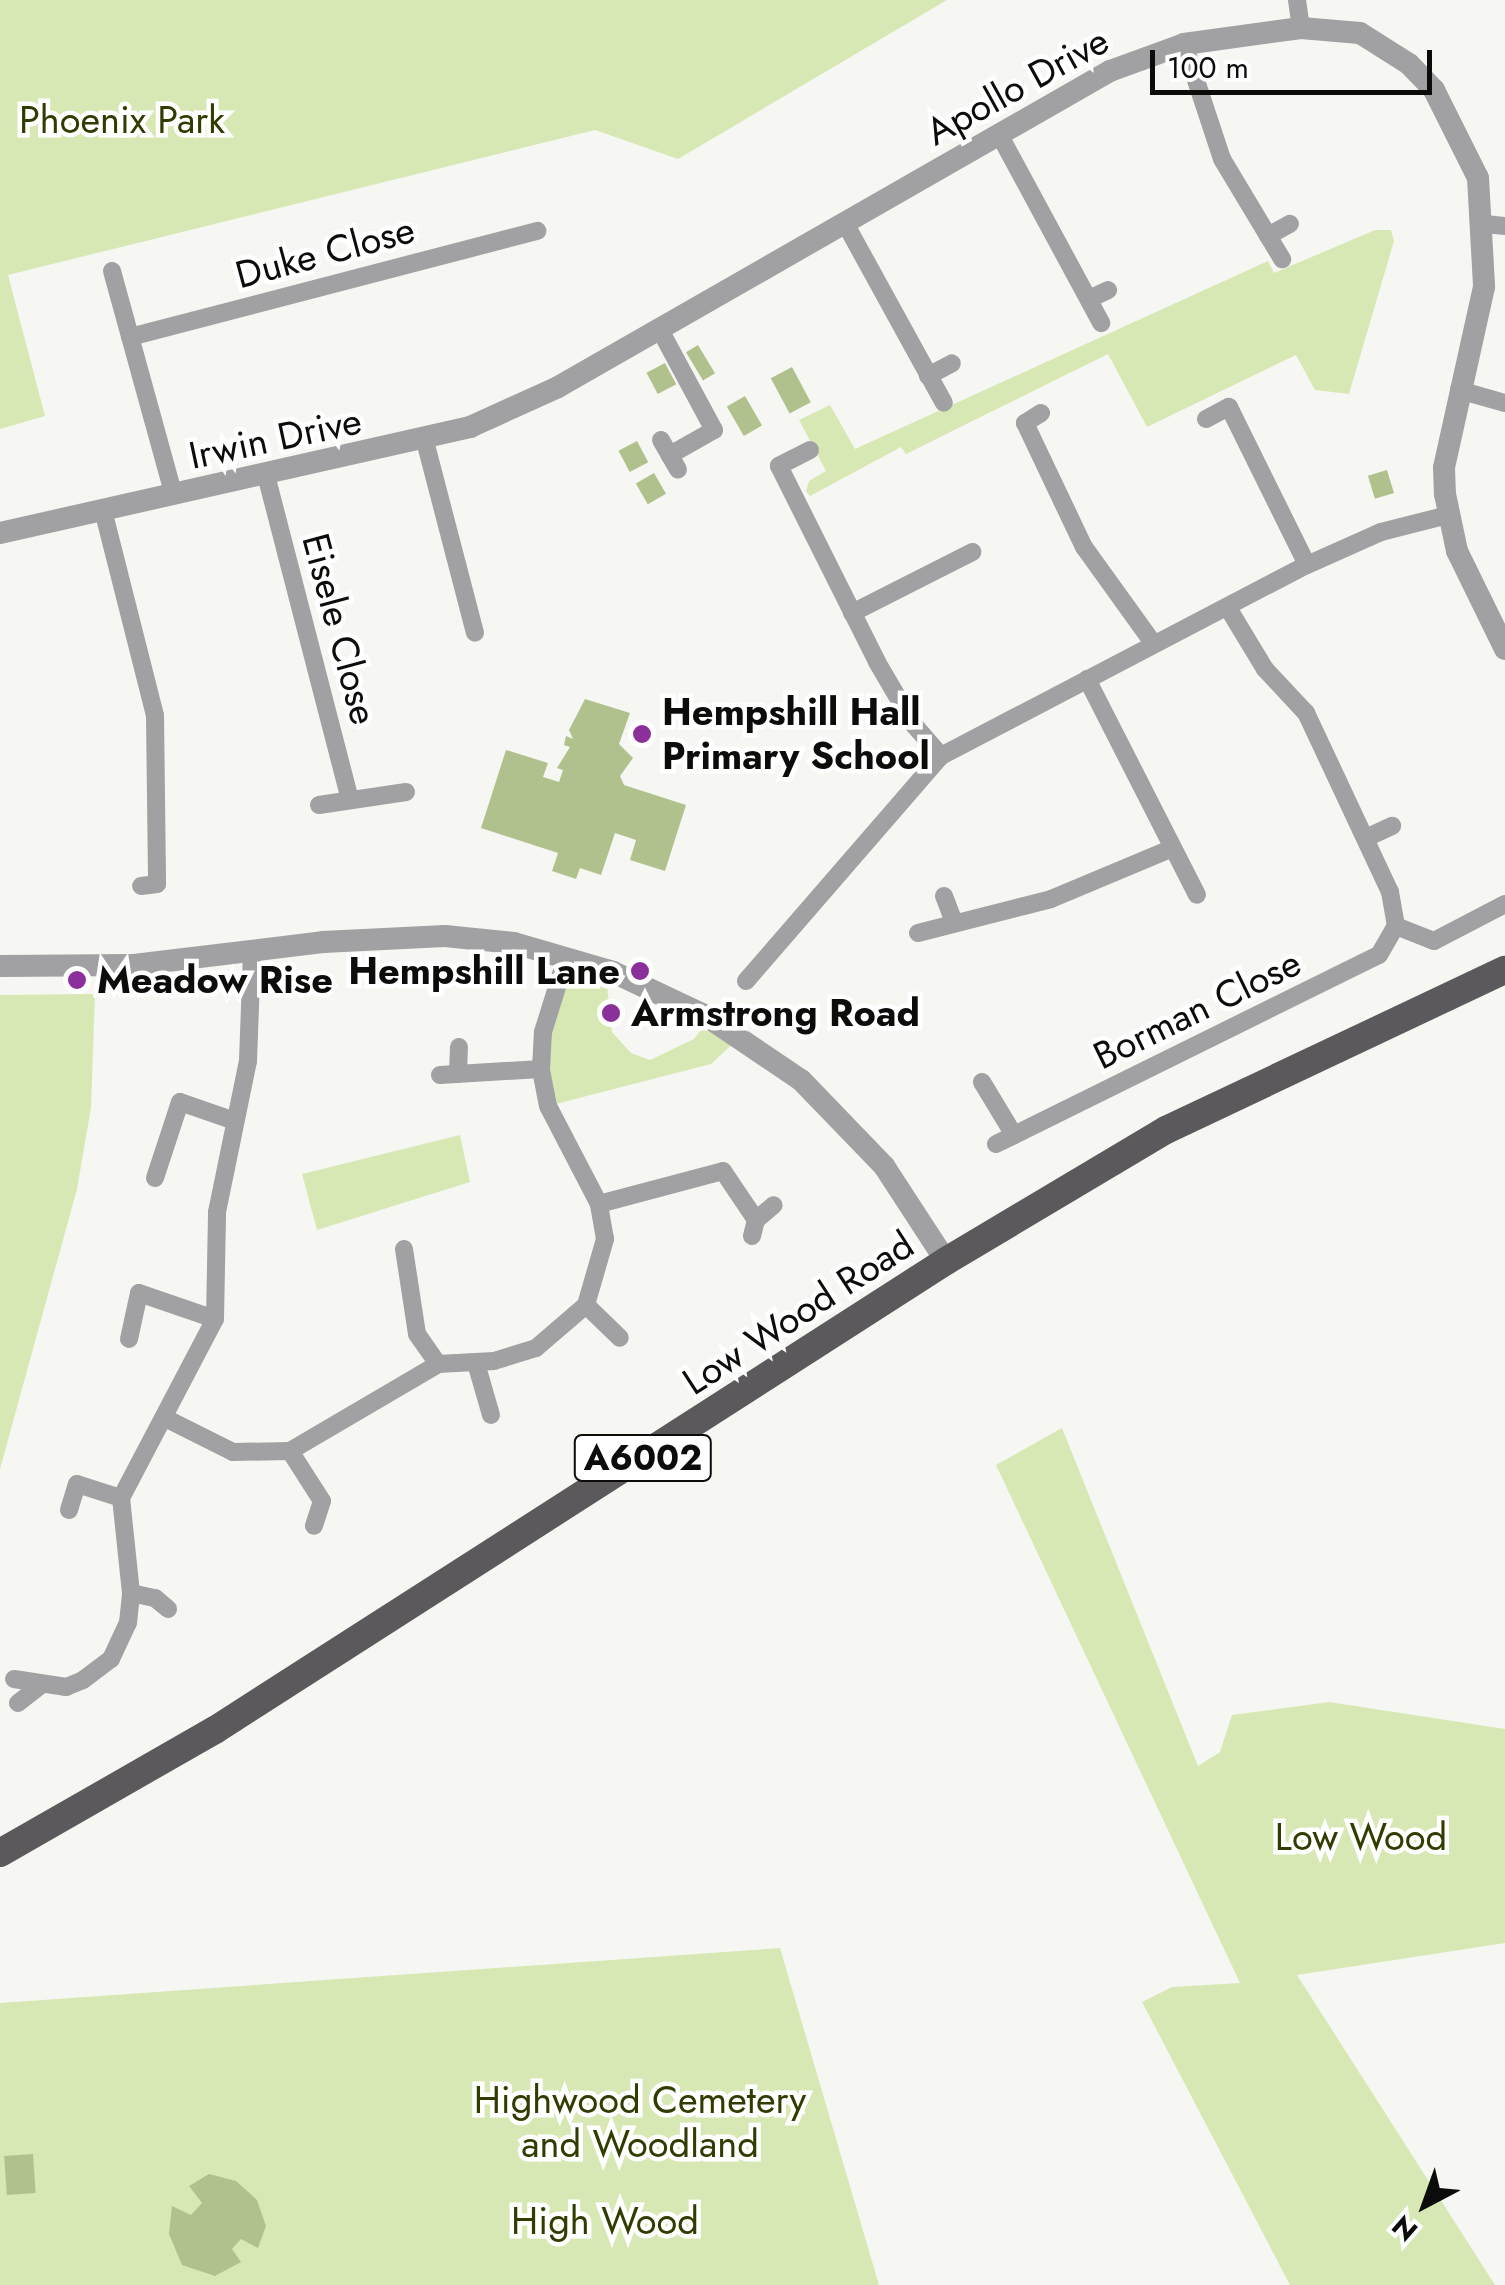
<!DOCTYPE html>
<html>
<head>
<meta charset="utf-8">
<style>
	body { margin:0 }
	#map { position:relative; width:1505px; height:2285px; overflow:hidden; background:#f6f7f2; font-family:Jost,sans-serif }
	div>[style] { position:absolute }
	.green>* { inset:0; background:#d8e8b4 }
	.building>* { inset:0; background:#b1c18d; transform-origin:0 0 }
	.minor>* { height:18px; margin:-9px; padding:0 9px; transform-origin:9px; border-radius:9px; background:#a1a0a2 }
	.tertiary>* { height:22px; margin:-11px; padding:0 11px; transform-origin:11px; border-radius:11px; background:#a1a0a2 }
	.primary>* { height:28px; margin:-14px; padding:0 14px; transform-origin:14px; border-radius:14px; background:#5c595d }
	.dots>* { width:28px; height:28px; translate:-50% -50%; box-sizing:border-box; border:5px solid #fff; border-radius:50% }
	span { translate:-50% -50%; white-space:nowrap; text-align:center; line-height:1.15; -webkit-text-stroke:9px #fff; paint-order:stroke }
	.shield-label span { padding:2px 8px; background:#fff; border:2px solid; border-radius:8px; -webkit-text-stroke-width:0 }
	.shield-label { font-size:35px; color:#0c0d0b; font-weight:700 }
	.street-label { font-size:38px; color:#0c0d0b }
	.park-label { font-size:38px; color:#313d00 }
	.poi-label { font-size:38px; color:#0c0d0b; font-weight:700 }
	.left { translate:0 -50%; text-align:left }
	.right { translate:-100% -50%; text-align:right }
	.north { position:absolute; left:1375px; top:2155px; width:100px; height:100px; -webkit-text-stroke:8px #fff; paint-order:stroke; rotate:221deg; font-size:28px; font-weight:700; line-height:40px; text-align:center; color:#0c0d0b }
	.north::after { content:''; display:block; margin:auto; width:35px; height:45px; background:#0c0d0b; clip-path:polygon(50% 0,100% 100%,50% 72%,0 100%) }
	.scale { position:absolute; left:1150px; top:50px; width:282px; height:45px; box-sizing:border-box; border:5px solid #0c0d0b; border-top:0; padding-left:12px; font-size:30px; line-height:35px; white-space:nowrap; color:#0c0d0b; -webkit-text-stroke:8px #fff; paint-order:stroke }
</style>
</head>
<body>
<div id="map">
	<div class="green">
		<i style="clip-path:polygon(0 0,947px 0,678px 159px,595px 130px,8px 275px,45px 416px,0 429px)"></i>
		<i style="clip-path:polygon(1375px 230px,1391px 230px,1394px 241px,1349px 394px,1315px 390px,1296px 355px,1147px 427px,1108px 354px,906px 454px,901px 447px,810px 496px,806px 491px,809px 481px,826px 471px,799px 420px,830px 405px,855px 449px,1268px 261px,1274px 273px)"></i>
		<i style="clip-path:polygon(565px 980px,607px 985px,612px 1032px,631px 1053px,650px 1060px,694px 1039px,707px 1022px,740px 1037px,711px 1064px,548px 1106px,541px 1069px)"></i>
		<i style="clip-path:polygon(95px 994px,91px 1108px,77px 1189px,0 1469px,0 995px)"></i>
		<i style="clip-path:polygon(460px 1135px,470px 1182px,317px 1230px,302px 1174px)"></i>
		<i style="clip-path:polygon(1062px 1428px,1198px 1766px,1220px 1752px,1232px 1715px,1329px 1702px,1505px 1729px,1505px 1943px,1297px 1975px,1495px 2285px,1290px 2285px,1142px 2002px,1172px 1987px,1240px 1983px,996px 1465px)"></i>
		<i style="clip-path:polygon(780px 1948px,879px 2285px,0 2285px,0 2003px)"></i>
	</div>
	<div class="building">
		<i style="left:698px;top:345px;width:33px;height:14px;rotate:59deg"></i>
		<i style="left:665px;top:363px;width:24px;height:21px;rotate:62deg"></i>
		<i style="left:792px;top:367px;width:40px;height:24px;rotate:62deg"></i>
		<i style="left:745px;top:396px;width:34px;height:21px;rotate:60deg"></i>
		<i style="left:637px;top:441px;width:24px;height:21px;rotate:62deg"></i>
		<i style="left:1387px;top:470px;width:24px;height:20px;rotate:73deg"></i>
		<i style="left:654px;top:473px;width:24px;height:21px;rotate:60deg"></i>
		<i style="clip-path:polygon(585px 699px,630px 713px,619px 744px,633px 758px,620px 776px,624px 785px,686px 805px,665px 871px,630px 860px,636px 840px,615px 833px,601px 875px,580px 868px,576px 879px,552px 871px,558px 853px,481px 828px,506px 750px,548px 763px,543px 777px,559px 782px,563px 770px,557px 768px,570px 747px,564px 745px,566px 736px,573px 739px,569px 730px)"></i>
		<i style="left:33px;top:2154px;width:39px;height:29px;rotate:86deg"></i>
		<i style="clip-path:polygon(209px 2174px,236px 2181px,257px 2200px,266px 2226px,258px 2248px,241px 2239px,232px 2249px,241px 2262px,215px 2276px,182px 2265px,169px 2234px,172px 2206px,191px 2215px,202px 2203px,189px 2186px)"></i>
	</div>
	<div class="minor">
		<i style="left:1297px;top:0;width:28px;rotate:82deg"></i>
		<i style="left:1184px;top:44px;width:121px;rotate:71.7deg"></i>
		<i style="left:1222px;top:159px;width:117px;rotate:59deg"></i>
		<i style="left:999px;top:134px;width:215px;rotate:61.6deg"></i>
		<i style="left:845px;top:223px;width:205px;rotate:61.2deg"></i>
		<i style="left:1485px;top:224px;width:20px;rotate:6deg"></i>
		<i style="left:1268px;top:236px;width:25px;rotate:-29deg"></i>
		<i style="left:112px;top:271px;width:233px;rotate:74.6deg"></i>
		<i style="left:1089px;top:299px;width:21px;rotate:-25deg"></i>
		<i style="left:659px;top:328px;width:116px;rotate:61.7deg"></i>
		<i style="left:714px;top:430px;width:51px;rotate:150.4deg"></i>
		<i style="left:130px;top:337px;width:421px;rotate:-14.6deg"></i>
		<i style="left:928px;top:376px;width:27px;rotate:-28deg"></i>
		<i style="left:1459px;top:390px;width:48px;rotate:15.8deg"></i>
		<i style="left:1041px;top:413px;width:19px;rotate:148deg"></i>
		<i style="left:1025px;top:423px;width:137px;rotate:64.6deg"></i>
		<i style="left:1084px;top:547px;width:118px;rotate:54.3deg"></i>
		<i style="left:1206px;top:419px;width:26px;rotate:-28deg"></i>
		<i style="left:1229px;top:407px;width:176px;rotate:63.7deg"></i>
		<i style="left:661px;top:440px;width:34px;rotate:60deg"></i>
		<i style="left:425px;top:441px;width:198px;rotate:75.4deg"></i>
		<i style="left:810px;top:450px;width:35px;rotate:153deg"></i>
		<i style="left:779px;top:466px;width:219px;rotate:63.4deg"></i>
		<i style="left:877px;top:662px;width:73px;rotate:59.6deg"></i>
		<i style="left:914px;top:725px;width:41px;rotate:48.9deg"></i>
		<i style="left:266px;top:475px;width:335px;rotate:75.5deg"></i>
		<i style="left:103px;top:510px;width:211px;rotate:75.8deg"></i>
		<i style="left:155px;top:715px;width:169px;rotate:89.3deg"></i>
		<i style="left:157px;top:884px;width:16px;rotate:173deg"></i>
		<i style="left:852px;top:613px;width:135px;rotate:-26.9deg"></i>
		<i style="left:1087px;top:679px;width:242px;rotate:63deg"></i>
		<i style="left:319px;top:805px;width:88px;rotate:-8.5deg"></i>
		<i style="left:1366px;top:838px;width:29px;rotate:-25deg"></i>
		<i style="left:944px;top:896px;width:28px;rotate:69deg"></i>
		<i style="left:1396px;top:926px;width:41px;rotate:21.5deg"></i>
		<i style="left:1434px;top:941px;width:80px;rotate:-27.5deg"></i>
		<i style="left:918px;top:933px;width:137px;rotate:-14.3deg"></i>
		<i style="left:1051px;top:899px;width:132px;rotate:-22.7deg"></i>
		<i style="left:746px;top:981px;width:298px;rotate:-49.1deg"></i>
		<i style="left:941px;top:756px;width:413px;rotate:-27.6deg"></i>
		<i style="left:1307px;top:565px;width:81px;rotate:-24deg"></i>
		<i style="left:1381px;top:532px;width:69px;rotate:-14.2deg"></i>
		<i style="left:458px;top:1074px;width:27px;rotate:-88deg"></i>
		<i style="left:440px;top:1075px;width:101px;rotate:-3.4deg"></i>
		<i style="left:982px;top:1082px;width:62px;rotate:58.9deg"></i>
		<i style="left:996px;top:1144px;width:427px;rotate:-26.3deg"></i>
		<i style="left:1379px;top:955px;width:34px;rotate:-60deg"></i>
		<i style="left:1396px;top:926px;width:35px;rotate:-100deg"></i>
		<i style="left:1390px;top:892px;width:198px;rotate:-115.1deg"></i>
		<i style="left:1306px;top:713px;width:60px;rotate:-133deg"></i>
		<i style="left:1265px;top:669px;width:71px;rotate:-121.2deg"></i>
		<i style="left:155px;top:1178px;width:80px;rotate:-71.8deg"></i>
		<i style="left:180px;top:1102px;width:58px;rotate:19.1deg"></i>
		<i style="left:599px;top:1204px;width:128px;rotate:-14.9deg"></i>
		<i style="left:723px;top:1171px;width:59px;rotate:56deg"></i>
		<i style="left:752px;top:1236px;width:16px;rotate:-76deg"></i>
		<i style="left:756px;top:1220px;width:23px;rotate:-40deg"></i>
		<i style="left:404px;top:1249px;width:86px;rotate:81.3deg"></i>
		<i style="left:417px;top:1334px;width:37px;rotate:55deg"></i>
		<i style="left:586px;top:1305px;width:47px;rotate:44.1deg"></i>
		<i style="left:129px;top:1339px;width:47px;rotate:-77.7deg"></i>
		<i style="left:139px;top:1293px;width:80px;rotate:18.9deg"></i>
		<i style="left:476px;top:1363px;width:54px;rotate:73.9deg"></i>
		<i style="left:165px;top:1418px;width:76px;rotate:26.6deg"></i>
		<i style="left:233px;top:1452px;width:57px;rotate:-1deg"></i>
		<i style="left:290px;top:1451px;width:172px;rotate:-30.4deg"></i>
		<i style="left:438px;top:1364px;width:56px;rotate:-3.1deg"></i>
		<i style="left:494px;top:1361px;width:44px;rotate:-17.2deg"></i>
		<i style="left:536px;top:1348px;width:66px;rotate:-40.7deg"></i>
		<i style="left:586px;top:1305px;width:69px;rotate:-73.9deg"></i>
		<i style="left:605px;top:1239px;width:36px;rotate:-100deg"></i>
		<i style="left:599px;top:1204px;width:110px;rotate:-117.5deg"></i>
		<i style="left:548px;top:1106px;width:38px;rotate:-101deg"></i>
		<i style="left:541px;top:1069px;width:37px;rotate:-87deg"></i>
		<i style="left:543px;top:1032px;width:77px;rotate:-72.7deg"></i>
		<i style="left:290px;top:1451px;width:59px;rotate:57.4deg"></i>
		<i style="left:322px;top:1501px;width:26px;rotate:108deg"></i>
		<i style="left:69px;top:1510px;width:27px;rotate:-73deg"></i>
		<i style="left:77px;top:1484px;width:46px;rotate:17.7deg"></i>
		<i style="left:131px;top:1593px;width:25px;rotate:12deg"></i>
		<i style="left:155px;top:1598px;width:17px;rotate:40deg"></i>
		<i style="left:14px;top:1679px;width:53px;rotate:8.7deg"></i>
		<i style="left:66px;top:1687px;width:18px;rotate:-22deg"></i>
		<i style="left:83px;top:1680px;width:35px;rotate:-37deg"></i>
		<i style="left:111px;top:1659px;width:40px;rotate:-65deg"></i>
		<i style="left:128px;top:1623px;width:30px;rotate:-84deg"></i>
		<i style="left:131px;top:1593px;width:96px;rotate:-96deg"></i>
		<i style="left:121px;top:1498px;width:202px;rotate:-62.3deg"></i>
		<i style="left:215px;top:1319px;width:107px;rotate:-88.9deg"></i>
		<i style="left:217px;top:1212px;width:154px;rotate:-78.4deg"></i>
		<i style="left:248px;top:1061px;width:111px;rotate:-87.9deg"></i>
		<i style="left:18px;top:1703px;width:28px;rotate:-38deg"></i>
	</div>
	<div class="tertiary">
		<i style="left:0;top:533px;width:482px;rotate:-12.7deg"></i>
		<i style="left:470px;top:427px;width:97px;rotate:-24.4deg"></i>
		<i style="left:558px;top:387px;width:636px;rotate:-29.79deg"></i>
		<i style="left:1110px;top:71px;width:79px;rotate:-20deg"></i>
		<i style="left:1184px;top:44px;width:118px;rotate:-7.8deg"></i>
		<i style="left:1301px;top:28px;width:59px;rotate:4.8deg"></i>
		<i style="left:1360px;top:33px;width:58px;rotate:32.3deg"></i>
		<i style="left:1409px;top:64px;width:36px;rotate:46deg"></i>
		<i style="left:1434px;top:90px;width:98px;rotate:63.4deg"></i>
		<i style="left:1478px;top:178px;width:109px;rotate:86.8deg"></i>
		<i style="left:1484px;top:287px;width:185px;rotate:102.5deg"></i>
		<i style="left:1444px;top:468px;width:26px;rotate:88deg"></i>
		<i style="left:1445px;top:494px;width:58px;rotate:78.1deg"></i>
		<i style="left:1457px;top:551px;width:109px;rotate:63.9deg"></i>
		<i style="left:0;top:966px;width:134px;rotate:-0.4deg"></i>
		<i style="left:134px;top:965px;width:190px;rotate:-6.9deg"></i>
		<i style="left:323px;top:942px;width:122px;rotate:-2.8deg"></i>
		<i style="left:445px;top:936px;width:69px;rotate:5.8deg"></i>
		<i style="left:514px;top:943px;width:103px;rotate:16.3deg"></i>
		<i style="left:613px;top:972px;width:103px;rotate:25.3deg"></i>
		<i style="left:706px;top:1016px;width:115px;rotate:34deg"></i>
		<i style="left:801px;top:1080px;width:120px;rotate:46deg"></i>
		<i style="left:884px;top:1166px;width:113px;rotate:56.9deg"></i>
	</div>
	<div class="primary">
		<i style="left:0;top:1853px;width:248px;rotate:-29.8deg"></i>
		<i style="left:215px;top:1730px;width:869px;rotate:-32.68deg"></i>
		<i style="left:946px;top:1261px;width:256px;rotate:-30.8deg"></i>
		<i style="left:1166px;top:1130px;width:375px;rotate:-25.3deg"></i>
	</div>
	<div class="dots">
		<i style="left:642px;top:734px;background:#8b309b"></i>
		<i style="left:640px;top:971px;background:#8b309b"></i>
		<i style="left:77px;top:980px;background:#8b309b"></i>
		<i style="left:611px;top:1013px;background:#8b309b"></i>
	</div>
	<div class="shield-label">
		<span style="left:643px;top:1458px">A6002</span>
	</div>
	<div class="street-label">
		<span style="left:1017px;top:86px;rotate:-29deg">Apollo Drive</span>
		<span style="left:325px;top:252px;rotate:-15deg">Duke Close</span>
		<span style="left:275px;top:438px;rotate:-12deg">Irwin Drive</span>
		<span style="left:340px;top:629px;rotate:75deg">Eisele Close</span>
		<span style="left:1197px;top:1009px;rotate:-26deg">Borman Close</span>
		<span style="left:798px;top:1313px;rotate:-33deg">Low Wood Road</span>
	</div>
	<div class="park-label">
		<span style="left:122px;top:120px">Phoenix Park</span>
		<span style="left:1361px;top:1837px">Low Wood</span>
		<span style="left:640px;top:2122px">Highwood Cemetery<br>and Woodland</span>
		<span style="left:605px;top:2221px">High Wood</span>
	</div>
	<div class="poi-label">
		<span class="left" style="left:662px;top:734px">Hempshill Hall<br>Primary School</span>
		<span class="right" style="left:620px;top:971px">Hempshill Lane</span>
		<span class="left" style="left:97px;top:980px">Meadow Rise</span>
		<span class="left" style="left:631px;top:1013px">Armstrong Road</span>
	</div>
	<div class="north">N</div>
	<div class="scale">100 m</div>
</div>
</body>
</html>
